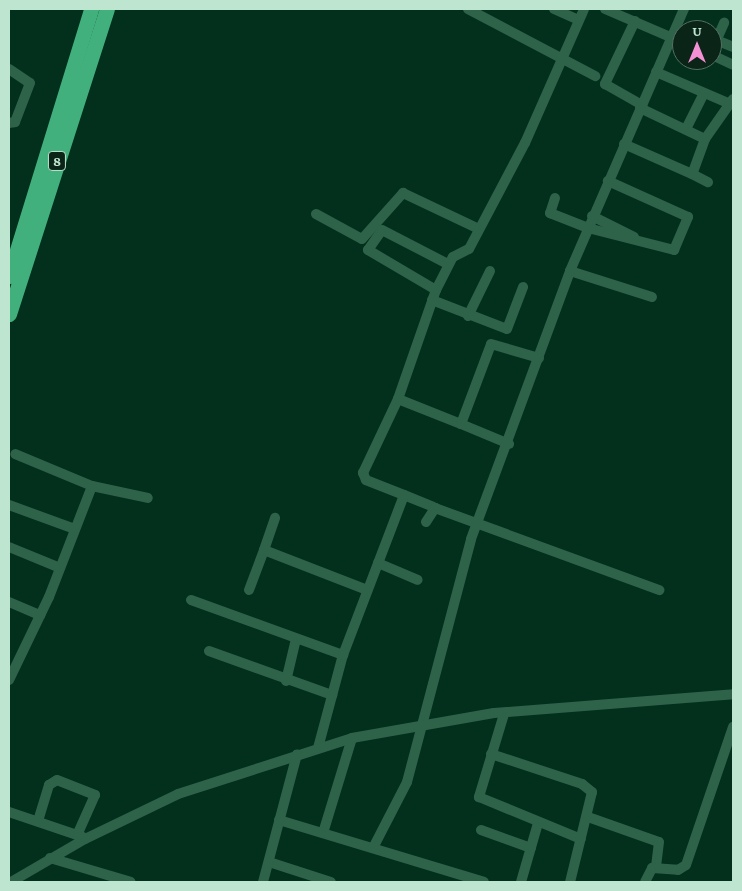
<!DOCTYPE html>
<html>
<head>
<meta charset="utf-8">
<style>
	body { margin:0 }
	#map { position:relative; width:742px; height:891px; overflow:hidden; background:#02301d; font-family:"Crimson Pro",serif }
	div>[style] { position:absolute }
	.minor>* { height:10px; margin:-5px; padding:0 5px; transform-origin:5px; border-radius:5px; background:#2f6349 }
	.motorway>* { height:15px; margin:-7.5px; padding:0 7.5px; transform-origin:7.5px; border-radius:7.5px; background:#42b07d }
	span { translate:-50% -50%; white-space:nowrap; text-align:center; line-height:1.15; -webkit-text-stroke:5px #0a2417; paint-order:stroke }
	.shield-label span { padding:1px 4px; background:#0a2417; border:1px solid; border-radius:4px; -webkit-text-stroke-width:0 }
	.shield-label { font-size:14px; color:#bee5cf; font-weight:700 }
	.frame { position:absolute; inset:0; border:10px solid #bee5cf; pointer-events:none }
	.north { position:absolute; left:672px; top:20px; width:50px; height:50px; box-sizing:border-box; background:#0a2417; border:1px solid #527161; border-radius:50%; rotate:0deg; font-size:14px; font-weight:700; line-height:20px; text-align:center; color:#bee5cf }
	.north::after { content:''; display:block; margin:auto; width:18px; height:22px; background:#f491d4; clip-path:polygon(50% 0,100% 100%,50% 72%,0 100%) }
</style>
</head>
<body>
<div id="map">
	<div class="minor">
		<i style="left:468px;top:9px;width:144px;rotate:27.8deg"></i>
		<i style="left:554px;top:9px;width:27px;rotate:24deg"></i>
		<i style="left:605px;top:9px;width:84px;rotate:23.2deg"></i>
		<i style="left:635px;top:21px;width:70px;rotate:115.5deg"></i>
		<i style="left:605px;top:84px;width:43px;rotate:29.6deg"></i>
		<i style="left:716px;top:40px;width:18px;rotate:22deg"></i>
		<i style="left:712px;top:50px;width:30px;rotate:-66deg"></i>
		<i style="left:712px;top:55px;width:23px;rotate:25deg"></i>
		<i style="left:9px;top:69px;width:25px;rotate:34deg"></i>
		<i style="left:30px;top:83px;width:42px;rotate:111deg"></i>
		<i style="left:15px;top:122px;width:6px;rotate:171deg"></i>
		<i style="left:656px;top:72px;width:78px;rotate:23.3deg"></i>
		<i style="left:640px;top:108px;width:72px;rotate:25.5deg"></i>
		<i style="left:705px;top:139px;width:37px;rotate:110deg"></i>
		<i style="left:692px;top:174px;width:18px;rotate:27deg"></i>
		<i style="left:686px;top:129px;width:40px;rotate:-63.4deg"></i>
		<i style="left:705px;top:139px;width:49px;rotate:-55deg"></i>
		<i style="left:624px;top:144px;width:74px;rotate:23.8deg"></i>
		<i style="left:555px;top:198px;width:16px;rotate:108deg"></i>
		<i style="left:550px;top:213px;width:41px;rotate:21.5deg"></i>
		<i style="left:588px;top:228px;width:89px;rotate:14.3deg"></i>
		<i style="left:674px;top:250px;width:36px;rotate:-67deg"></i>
		<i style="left:688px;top:217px;width:88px;rotate:-155.8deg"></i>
		<i style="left:316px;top:214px;width:52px;rotate:28.5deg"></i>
		<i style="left:362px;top:239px;width:62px;rotate:-48.3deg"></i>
		<i style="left:403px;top:193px;width:84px;rotate:25.3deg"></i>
		<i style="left:592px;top:216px;width:47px;rotate:26.6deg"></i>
		<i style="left:570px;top:271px;width:86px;rotate:17.6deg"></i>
		<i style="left:436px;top:290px;width:37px;rotate:-63deg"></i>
		<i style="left:453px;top:257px;width:18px;rotate:-27deg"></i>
		<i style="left:469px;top:249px;width:120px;rotate:-62.2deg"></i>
		<i style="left:525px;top:143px;width:146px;rotate:-66.2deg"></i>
		<i style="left:432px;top:300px;width:80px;rotate:21.1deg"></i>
		<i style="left:507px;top:329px;width:45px;rotate:-69.1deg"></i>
		<i style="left:468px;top:316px;width:50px;rotate:-63.9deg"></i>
		<i style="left:398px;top:399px;width:68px;rotate:21.6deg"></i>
		<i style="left:461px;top:424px;width:85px;rotate:-69.4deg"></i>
		<i style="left:491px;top:344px;width:50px;rotate:16.3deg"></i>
		<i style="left:461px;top:424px;width:52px;rotate:22.6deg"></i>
		<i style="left:92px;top:486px;width:57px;rotate:12.1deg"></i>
		<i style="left:404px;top:495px;width:31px;rotate:22deg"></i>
		<i style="left:9px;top:505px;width:70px;rotate:20deg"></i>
		<i style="left:426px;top:522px;width:17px;rotate:-57deg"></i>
		<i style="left:435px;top:508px;width:239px;rotate:20.1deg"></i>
		<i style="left:9px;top:547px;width:55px;rotate:22.4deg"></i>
		<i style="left:264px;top:550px;width:34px;rotate:-71deg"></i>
		<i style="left:378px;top:563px;width:43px;rotate:23deg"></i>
		<i style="left:249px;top:590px;width:43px;rotate:-69.4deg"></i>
		<i style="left:264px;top:550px;width:110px;rotate:21.2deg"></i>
		<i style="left:191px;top:600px;width:162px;rotate:19.9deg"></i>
		<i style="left:9px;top:602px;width:34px;rotate:23deg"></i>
		<i style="left:209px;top:651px;width:131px;rotate:19.7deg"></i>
		<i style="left:9px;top:680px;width:92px;rotate:-64.3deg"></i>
		<i style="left:49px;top:597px;width:119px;rotate:-68.8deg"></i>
		<i style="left:92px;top:486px;width:83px;rotate:-157.4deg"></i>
		<i style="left:286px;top:681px;width:43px;rotate:-76.6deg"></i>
		<i style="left:504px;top:714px;width:87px;rotate:106.8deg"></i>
		<i style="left:479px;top:797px;width:110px;rotate:22.4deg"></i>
		<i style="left:318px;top:748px;width:96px;rotate:-75deg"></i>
		<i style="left:343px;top:655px;width:171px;rotate:-69.1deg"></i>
		<i style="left:404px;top:495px;width:41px;rotate:-158.5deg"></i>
		<i style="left:366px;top:480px;width:8px;rotate:-113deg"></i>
		<i style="left:363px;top:473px;width:82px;rotate:-64.7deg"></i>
		<i style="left:398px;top:399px;width:115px;rotate:-70.8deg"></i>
		<i style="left:436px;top:290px;width:79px;rotate:-149.5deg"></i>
		<i style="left:368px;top:250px;width:24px;rotate:-55deg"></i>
		<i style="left:382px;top:230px;width:74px;rotate:27.3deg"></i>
		<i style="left:491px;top:754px;width:96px;rotate:18.2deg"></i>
		<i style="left:582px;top:784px;width:13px;rotate:39deg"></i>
		<i style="left:592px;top:792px;width:93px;rotate:103.7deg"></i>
		<i style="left:9px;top:812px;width:78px;rotate:18.7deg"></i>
		<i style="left:588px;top:817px;width:75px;rotate:19.4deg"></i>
		<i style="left:659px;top:842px;width:26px;rotate:97deg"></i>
		<i style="left:279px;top:820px;width:214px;rotate:16.8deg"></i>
		<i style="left:38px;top:821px;width:38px;rotate:-73deg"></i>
		<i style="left:49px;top:785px;width:9px;rotate:-32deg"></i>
		<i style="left:57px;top:780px;width:41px;rotate:21.5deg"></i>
		<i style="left:95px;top:795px;width:42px;rotate:114.1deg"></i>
		<i style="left:481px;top:830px;width:53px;rotate:19.8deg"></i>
		<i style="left:323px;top:833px;width:99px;rotate:-73deg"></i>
		<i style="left:373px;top:848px;width:74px;rotate:-62.7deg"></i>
		<i style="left:407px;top:782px;width:251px;rotate:-75.2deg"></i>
		<i style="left:471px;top:539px;width:286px;rotate:-69.7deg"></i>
		<i style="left:570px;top:271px;width:286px;rotate:-66.5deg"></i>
		<i style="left:50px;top:858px;width:84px;rotate:16.5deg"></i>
		<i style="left:269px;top:862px;width:65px;rotate:17.9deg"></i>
		<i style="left:11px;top:882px;width:86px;rotate:-30.2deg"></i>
		<i style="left:85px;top:839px;width:103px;rotate:-25.8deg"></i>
		<i style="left:178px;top:794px;width:183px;rotate:-17.8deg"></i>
		<i style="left:352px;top:738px;width:144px;rotate:-10deg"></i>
		<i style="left:494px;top:713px;width:240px;rotate:-4.5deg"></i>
		<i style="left:263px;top:882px;width:132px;rotate:-75.1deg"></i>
		<i style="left:521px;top:882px;width:61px;rotate:-73.9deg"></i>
		<i style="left:645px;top:882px;width:16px;rotate:-63deg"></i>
		<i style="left:652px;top:868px;width:26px;rotate:4deg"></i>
		<i style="left:678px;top:870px;width:9px;rotate:-32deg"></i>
		<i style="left:686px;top:865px;width:146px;rotate:-71.2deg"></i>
	</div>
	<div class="motorway">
		<i style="left:9px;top:276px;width:279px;rotate:-72.9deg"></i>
		<i style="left:9px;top:314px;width:320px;rotate:-72.2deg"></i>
	</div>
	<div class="shield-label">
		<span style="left:57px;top:161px">8</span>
	</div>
	<div class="frame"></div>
	<div class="north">U</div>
</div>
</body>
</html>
